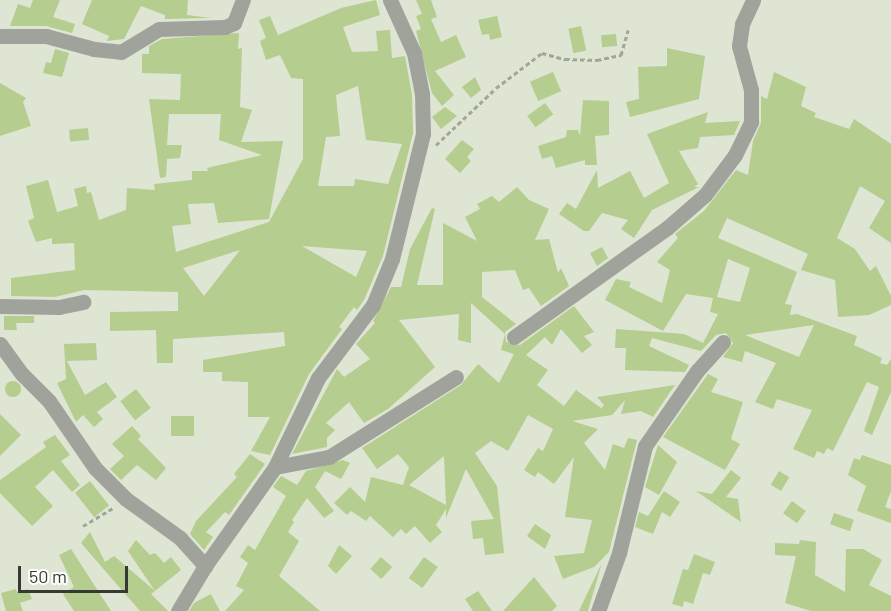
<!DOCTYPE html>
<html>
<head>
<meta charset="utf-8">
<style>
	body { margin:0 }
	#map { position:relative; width:891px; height:611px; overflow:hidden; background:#dee5d3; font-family:Barlow,sans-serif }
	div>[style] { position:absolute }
	.building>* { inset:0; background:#b5cd8f; transform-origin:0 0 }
	.round { border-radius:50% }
	.path>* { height:3px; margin-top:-1.5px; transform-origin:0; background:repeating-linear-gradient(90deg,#a0a698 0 4.5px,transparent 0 7.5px) }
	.minor>* { height:15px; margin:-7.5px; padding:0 7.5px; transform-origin:7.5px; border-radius:7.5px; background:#a0a39b }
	span { translate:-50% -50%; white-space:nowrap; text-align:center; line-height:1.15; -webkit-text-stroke:6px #fff; paint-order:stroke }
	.scale { position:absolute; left:18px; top:566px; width:110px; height:27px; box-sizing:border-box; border:3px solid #373a33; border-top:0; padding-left:8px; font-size:18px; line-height:21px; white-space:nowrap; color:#373a33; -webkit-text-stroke:4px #fff; paint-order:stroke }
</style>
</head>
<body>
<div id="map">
	<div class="building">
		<i style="clip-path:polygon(33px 0,60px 0,53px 17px,75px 24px,72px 33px,46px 26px,10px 26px,18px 4px,30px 8px)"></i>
		<i style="clip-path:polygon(92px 0,188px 0,187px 15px,211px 18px,165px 19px,165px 15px,141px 6px,124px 39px,107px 41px,109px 36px,82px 24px)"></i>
		<i style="clip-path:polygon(evenodd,376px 0,380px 15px,343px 27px,352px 52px,378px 51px,376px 31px,390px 30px,392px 58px,405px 56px,412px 95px,413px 133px,383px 256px,364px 300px,357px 310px,354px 307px,339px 327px,342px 329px,309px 374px,270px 455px,251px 451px,270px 417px,248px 417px,248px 382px,222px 381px,222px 372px,203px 372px,203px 360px,285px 346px,284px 332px,173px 339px,173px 363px,157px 363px,156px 330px,110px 331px,110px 312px,178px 311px,178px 292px,84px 290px,55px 297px,11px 296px,11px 278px,75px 270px,74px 243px,52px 244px,52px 238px,36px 242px,28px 221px,34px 218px,26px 186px,48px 180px,57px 212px,78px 206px,74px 189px,86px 186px,87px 193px,91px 192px,99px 220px,126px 210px,127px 188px,155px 190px,154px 184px,192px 180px,192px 171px,208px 171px,207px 168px,262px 155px,219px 140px,221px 114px,169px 114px,167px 145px,182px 145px,180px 158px,167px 159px,166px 177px,160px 178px,149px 99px,180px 100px,181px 74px,142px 73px,142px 54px,149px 54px,149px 46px,162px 39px,239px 33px,238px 49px,242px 48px,240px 107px,252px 110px,241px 142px,283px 141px,269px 219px,218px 223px,214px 203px,188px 204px,191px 224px,172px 226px,176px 252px,269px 222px,303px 159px,303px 79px,291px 78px,280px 55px,266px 60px,260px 41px,266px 38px,259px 20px,270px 16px,278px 35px,341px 8px,376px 0,358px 86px,366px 140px,402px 144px,388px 184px,355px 179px,354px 186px,318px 186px,326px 137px,340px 136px,336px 95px,358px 86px,376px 0,302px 246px,367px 251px,356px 277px,302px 246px,376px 0,240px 250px,204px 296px,183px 268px,240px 250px)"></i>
		<i style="clip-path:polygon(416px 0,431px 0,437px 17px,431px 19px,441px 42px,456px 35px,466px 57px,435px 71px,454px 95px,442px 106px,432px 93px,416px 31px,421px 29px,416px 16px,422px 14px)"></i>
		<i style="clip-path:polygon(497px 16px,502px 37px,490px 40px,489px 34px,482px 35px,478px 20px)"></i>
		<i style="left:581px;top:26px;width:25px;height:13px;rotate:78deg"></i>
		<i style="left:616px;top:34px;width:12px;height:15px;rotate:85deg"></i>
		<i style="clip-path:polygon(667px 48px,705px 56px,699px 99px,630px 117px,626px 102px,639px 99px,638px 67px,667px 66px)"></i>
		<i style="clip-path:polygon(55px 49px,69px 53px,62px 77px,43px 73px,46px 62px,51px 63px)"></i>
		<i style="left:553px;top:72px;width:21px;height:25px;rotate:67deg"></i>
		<i style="clip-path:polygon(evenodd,774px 72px,806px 87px,801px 106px,816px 113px,814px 117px,849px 129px,854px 119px,891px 144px,891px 243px,869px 228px,885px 201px,860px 186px,837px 238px,855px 249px,870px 271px,876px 266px,891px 296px,891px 305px,869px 315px,838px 317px,835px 280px,801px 270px,808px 254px,727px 218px,718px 238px,797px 272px,785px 304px,792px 305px,790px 315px,797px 314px,857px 336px,854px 345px,882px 358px,880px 363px,887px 365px,891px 359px,891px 392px,872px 435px,864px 431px,879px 387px,867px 382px,833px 451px,827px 448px,824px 454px,817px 451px,814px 458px,793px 449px,812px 410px,777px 399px,773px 409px,755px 402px,776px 363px,745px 351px,742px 362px,723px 357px,733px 343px,726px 333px,716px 335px,701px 351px,652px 338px,649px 346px,689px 365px,685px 372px,625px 370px,626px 348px,615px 348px,616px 329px,684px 334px,703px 343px,718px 314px,710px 312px,713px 298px,686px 294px,663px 331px,605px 300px,616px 279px,631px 282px,629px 287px,662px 303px,670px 270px,657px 262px,678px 238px,675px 234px,704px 211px,736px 170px,748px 175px,753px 141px,761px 123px,761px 96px,767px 99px,774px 72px,728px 259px,750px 268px,740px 302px,717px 297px,728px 259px,774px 72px,814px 325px,799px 357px,745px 335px,814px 325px)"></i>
		<i style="clip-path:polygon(475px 77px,481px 90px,471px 98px,462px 87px)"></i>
		<i style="clip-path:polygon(0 83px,26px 98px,23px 102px,31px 126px,0 136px)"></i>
		<i style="clip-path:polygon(583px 100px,609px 101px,609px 135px,595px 136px,597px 165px,585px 165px,585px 160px,556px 168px,552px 156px,542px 159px,538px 146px,566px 137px,567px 130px,578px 130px,580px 136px)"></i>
		<i style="left:545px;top:103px;width:14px;height:22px;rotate:54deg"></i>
		<i style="clip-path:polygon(445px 107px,457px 116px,441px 129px,432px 117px)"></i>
		<i style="clip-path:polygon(708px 112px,705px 123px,740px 121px,734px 135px,700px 137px,698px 148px,679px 151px,698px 184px,694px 187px,699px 187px,652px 210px,634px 238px,621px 229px,628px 220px,602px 213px,589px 231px,584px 231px,559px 214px,567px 203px,576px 209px,597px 170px,598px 188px,630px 171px,644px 198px,669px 183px,647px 134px)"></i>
		<i style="left:88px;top:128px;width:12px;height:19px;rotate:85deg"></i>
		<i style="clip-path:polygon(462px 140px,474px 149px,467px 157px,471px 161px,460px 173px,445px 159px)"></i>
		<i style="clip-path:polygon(evenodd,517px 187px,529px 200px,549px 209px,535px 240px,549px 239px,558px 273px,561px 268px,569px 286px,541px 306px,529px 288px,523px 290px,515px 270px,482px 272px,482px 297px,516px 324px,505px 332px,506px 342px,520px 345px,574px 306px,594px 332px,584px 336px,592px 345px,582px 353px,561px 329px,552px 345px,545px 337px,526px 355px,548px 370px,537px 385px,564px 406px,576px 390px,601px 408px,604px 405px,597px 397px,675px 385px,653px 417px,641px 411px,621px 414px,625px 400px,612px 415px,572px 421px,598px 429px,584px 443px,605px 470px,613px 444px,624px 448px,628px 438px,637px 440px,609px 552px,594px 567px,563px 579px,554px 556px,584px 553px,592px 520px,565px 517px,574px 457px,554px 484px,538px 472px,535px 477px,524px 470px,538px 448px,543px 451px,553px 429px,528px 415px,508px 451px,491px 441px,475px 453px,497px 486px,504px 553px,485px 555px,483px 538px,473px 539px,471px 521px,494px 519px,466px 469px,446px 518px,446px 509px,436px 525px,442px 532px,430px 543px,415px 526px,406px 534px,401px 529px,393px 537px,370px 516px,366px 521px,351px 511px,347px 515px,334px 503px,350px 487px,365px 502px,371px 477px,403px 485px,409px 467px,398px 454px,377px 469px,362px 448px,461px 385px,478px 364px,499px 383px,514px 354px,501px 350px,505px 334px,471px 303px,471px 343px,458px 340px,459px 314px,399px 320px,435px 367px,388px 409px,364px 423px,349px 402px,326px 423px,335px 430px,327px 438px,327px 447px,292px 454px,337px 369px,344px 377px,370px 359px,356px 344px,375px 323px,373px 321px,391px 287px,401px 287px,410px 249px,432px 208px,435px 209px,417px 285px,443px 285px,443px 223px,477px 241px,465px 217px,480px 209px,477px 204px,492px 196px,499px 202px,517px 187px,444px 456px,446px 505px,409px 485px,444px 456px)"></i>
		<i style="clip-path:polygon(602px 247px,608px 258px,597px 266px,590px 253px)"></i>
		<i style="clip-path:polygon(4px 316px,34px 316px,34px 323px,16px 323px,17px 330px,4px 330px)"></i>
		<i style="clip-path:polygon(96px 343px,97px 360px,67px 361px,85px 395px,106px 382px,117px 397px,97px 412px,103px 419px,94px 427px,83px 415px,76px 422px,57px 383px,66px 379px,64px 344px)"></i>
		<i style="clip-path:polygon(708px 374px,718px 379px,711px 392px,743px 402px,731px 439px,740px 444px,725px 470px,663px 437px)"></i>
		<i class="round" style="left:5px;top:381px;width:16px;height:16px"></i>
		<i style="left:136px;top:389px;width:24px;height:20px;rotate:52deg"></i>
		<i style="clip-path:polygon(0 414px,21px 435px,0 456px)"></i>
		<i style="left:171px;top:416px;width:23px;height:20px"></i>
		<i style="clip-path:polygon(132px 426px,141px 436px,138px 439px,166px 468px,156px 480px,137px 465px,121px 480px,110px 469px,124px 456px,112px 444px)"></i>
		<i style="clip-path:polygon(55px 435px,70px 455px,61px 461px,80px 485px,72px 492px,53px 470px,35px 487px,53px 506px,32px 526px,0 493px,0 480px,46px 447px,43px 442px)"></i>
		<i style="clip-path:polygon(658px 445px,677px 462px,659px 495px,645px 487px)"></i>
		<i style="clip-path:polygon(250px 454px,265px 464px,229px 515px,225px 512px,206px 532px,213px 537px,204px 550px,190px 534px,196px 521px,237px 477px,234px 474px)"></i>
		<i style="clip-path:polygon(862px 455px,891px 465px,891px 491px,885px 507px,891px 509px,891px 523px,857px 511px,866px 486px,848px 475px,854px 458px,860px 460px)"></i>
		<i style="clip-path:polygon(343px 460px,350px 463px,341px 479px,325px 471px,315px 487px,334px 511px,324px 518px,307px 498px,292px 520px,294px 522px,288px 532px,299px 541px,279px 576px,320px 611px,225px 611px,244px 590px,236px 586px,248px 563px,240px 557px,248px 545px,255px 550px,286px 496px,273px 487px,281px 476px,297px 485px,306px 471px)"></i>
		<i style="clip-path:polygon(731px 470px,741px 478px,726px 497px,738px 499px,741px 522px,696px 491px,712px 494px)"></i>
		<i style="left:779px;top:471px;width:12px;height:16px;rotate:31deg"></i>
		<i style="left:90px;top:481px;width:31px;height:19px;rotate:52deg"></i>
		<i style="clip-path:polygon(664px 491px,680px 502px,670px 517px,662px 512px,653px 534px,635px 527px,639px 512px,648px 516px)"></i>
		<i style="left:792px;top:501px;width:17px;height:15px;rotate:36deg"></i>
		<i style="left:834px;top:513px;width:21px;height:12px;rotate:19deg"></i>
		<i style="clip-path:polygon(535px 524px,551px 535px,545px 549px,527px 536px)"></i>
		<i style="clip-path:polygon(90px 532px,105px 562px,114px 556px,155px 591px,151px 594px,168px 611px,140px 611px,81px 543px)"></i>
		<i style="clip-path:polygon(136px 540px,150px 555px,155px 553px,164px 563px,171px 557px,181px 570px,155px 591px,128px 551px)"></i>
		<i style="clip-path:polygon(800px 540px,816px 542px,815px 575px,845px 592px,846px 549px,863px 549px,882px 560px,869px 585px,891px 596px,891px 611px,811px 611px,785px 603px,796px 556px,775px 555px,775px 543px,799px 544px)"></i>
		<i style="clip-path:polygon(339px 545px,352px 556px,336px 574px,328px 566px)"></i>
		<i style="clip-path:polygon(71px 549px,111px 611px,74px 611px,63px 594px,74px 587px,59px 555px)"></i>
		<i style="clip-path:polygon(694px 554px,715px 562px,710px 575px,703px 573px,693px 604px,684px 601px,683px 607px,672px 604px,683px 569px,688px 570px)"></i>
		<i style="left:381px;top:557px;width:15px;height:16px;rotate:42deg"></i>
		<i style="left:424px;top:557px;width:17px;height:26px;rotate:36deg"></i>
		<i style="clip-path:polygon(602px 563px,588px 611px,579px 611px,586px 596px)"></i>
		<i style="clip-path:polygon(534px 577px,557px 606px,552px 611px,503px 611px)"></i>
		<i style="clip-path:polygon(16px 589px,17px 592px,28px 589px,32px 599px,20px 603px,23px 611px,6px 611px,1px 593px)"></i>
		<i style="clip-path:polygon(478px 591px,492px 611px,473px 611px,465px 599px)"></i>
		<i style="clip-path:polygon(211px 594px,220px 611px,189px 611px,194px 603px)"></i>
	</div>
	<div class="path">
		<i style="left:436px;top:145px;width:83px;rotate:-43.5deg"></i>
		<i style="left:496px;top:88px;width:58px;rotate:-37.3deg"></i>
		<i style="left:542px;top:53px;width:24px;rotate:15deg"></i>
		<i style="left:565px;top:59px;width:32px;rotate:2deg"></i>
		<i style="left:597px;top:60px;width:25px;rotate:-12deg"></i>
		<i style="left:621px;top:55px;width:26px;rotate:-74deg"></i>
		<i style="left:83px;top:526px;width:37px;rotate:-31deg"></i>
	</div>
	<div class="minor">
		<i style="left:0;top:36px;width:46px"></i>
		<i style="left:46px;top:36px;width:50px;rotate:15.2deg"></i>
		<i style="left:94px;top:49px;width:27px;rotate:6deg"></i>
		<i style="left:121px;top:52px;width:44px;rotate:-31.2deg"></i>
		<i style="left:159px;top:29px;width:66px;rotate:-1.7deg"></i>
		<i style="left:225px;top:27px;width:10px;rotate:-24deg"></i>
		<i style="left:234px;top:23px;width:25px;rotate:-69deg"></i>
		<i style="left:0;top:306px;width:59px;rotate:1deg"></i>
		<i style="left:59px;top:307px;width:25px;rotate:-12deg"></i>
		<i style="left:514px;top:337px;width:188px;rotate:-35.5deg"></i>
		<i style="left:667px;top:228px;width:50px;rotate:-41deg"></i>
		<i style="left:705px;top:195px;width:50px;rotate:-53.1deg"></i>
		<i style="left:735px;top:155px;width:37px;rotate:-64deg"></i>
		<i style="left:751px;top:122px;width:32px;rotate:-90deg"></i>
		<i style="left:751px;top:90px;width:46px;rotate:-105.3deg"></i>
		<i style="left:739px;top:46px;width:22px;rotate:-82deg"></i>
		<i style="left:742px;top:24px;width:26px;rotate:-65deg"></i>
		<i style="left:0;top:344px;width:37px;rotate:54deg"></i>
		<i style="left:22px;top:374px;width:38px;rotate:45deg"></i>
		<i style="left:49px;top:401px;width:81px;rotate:55.5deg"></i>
		<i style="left:95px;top:468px;width:44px;rotate:45deg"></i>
		<i style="left:126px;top:499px;width:67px;rotate:35.8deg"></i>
		<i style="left:180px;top:538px;width:38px;rotate:48deg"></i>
		<i style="left:275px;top:467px;width:55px;rotate:-10.5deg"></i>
		<i style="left:329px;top:457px;width:150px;rotate:-32.2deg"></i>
		<i style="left:178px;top:611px;width:52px;rotate:-59deg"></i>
		<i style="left:205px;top:566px;width:121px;rotate:-54.7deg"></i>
		<i style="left:275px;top:467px;width:99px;rotate:-64.2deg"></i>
		<i style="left:318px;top:378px;width:91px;rotate:-53deg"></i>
		<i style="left:373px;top:305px;width:50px;rotate:-67.6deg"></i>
		<i style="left:392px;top:259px;width:129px;rotate:-76.1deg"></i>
		<i style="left:423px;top:134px;width:40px;rotate:-91.4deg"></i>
		<i style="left:422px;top:94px;width:42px;rotate:-101deg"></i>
		<i style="left:414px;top:53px;width:58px;rotate:-114.4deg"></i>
		<i style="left:598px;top:611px;width:62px;rotate:-70.1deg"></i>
		<i style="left:619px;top:553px;width:110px;rotate:-76.3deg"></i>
		<i style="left:645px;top:446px;width:91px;rotate:-55.3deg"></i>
		<i style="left:697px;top:371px;width:39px;rotate:-48deg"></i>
	</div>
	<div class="scale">50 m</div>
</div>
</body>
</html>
